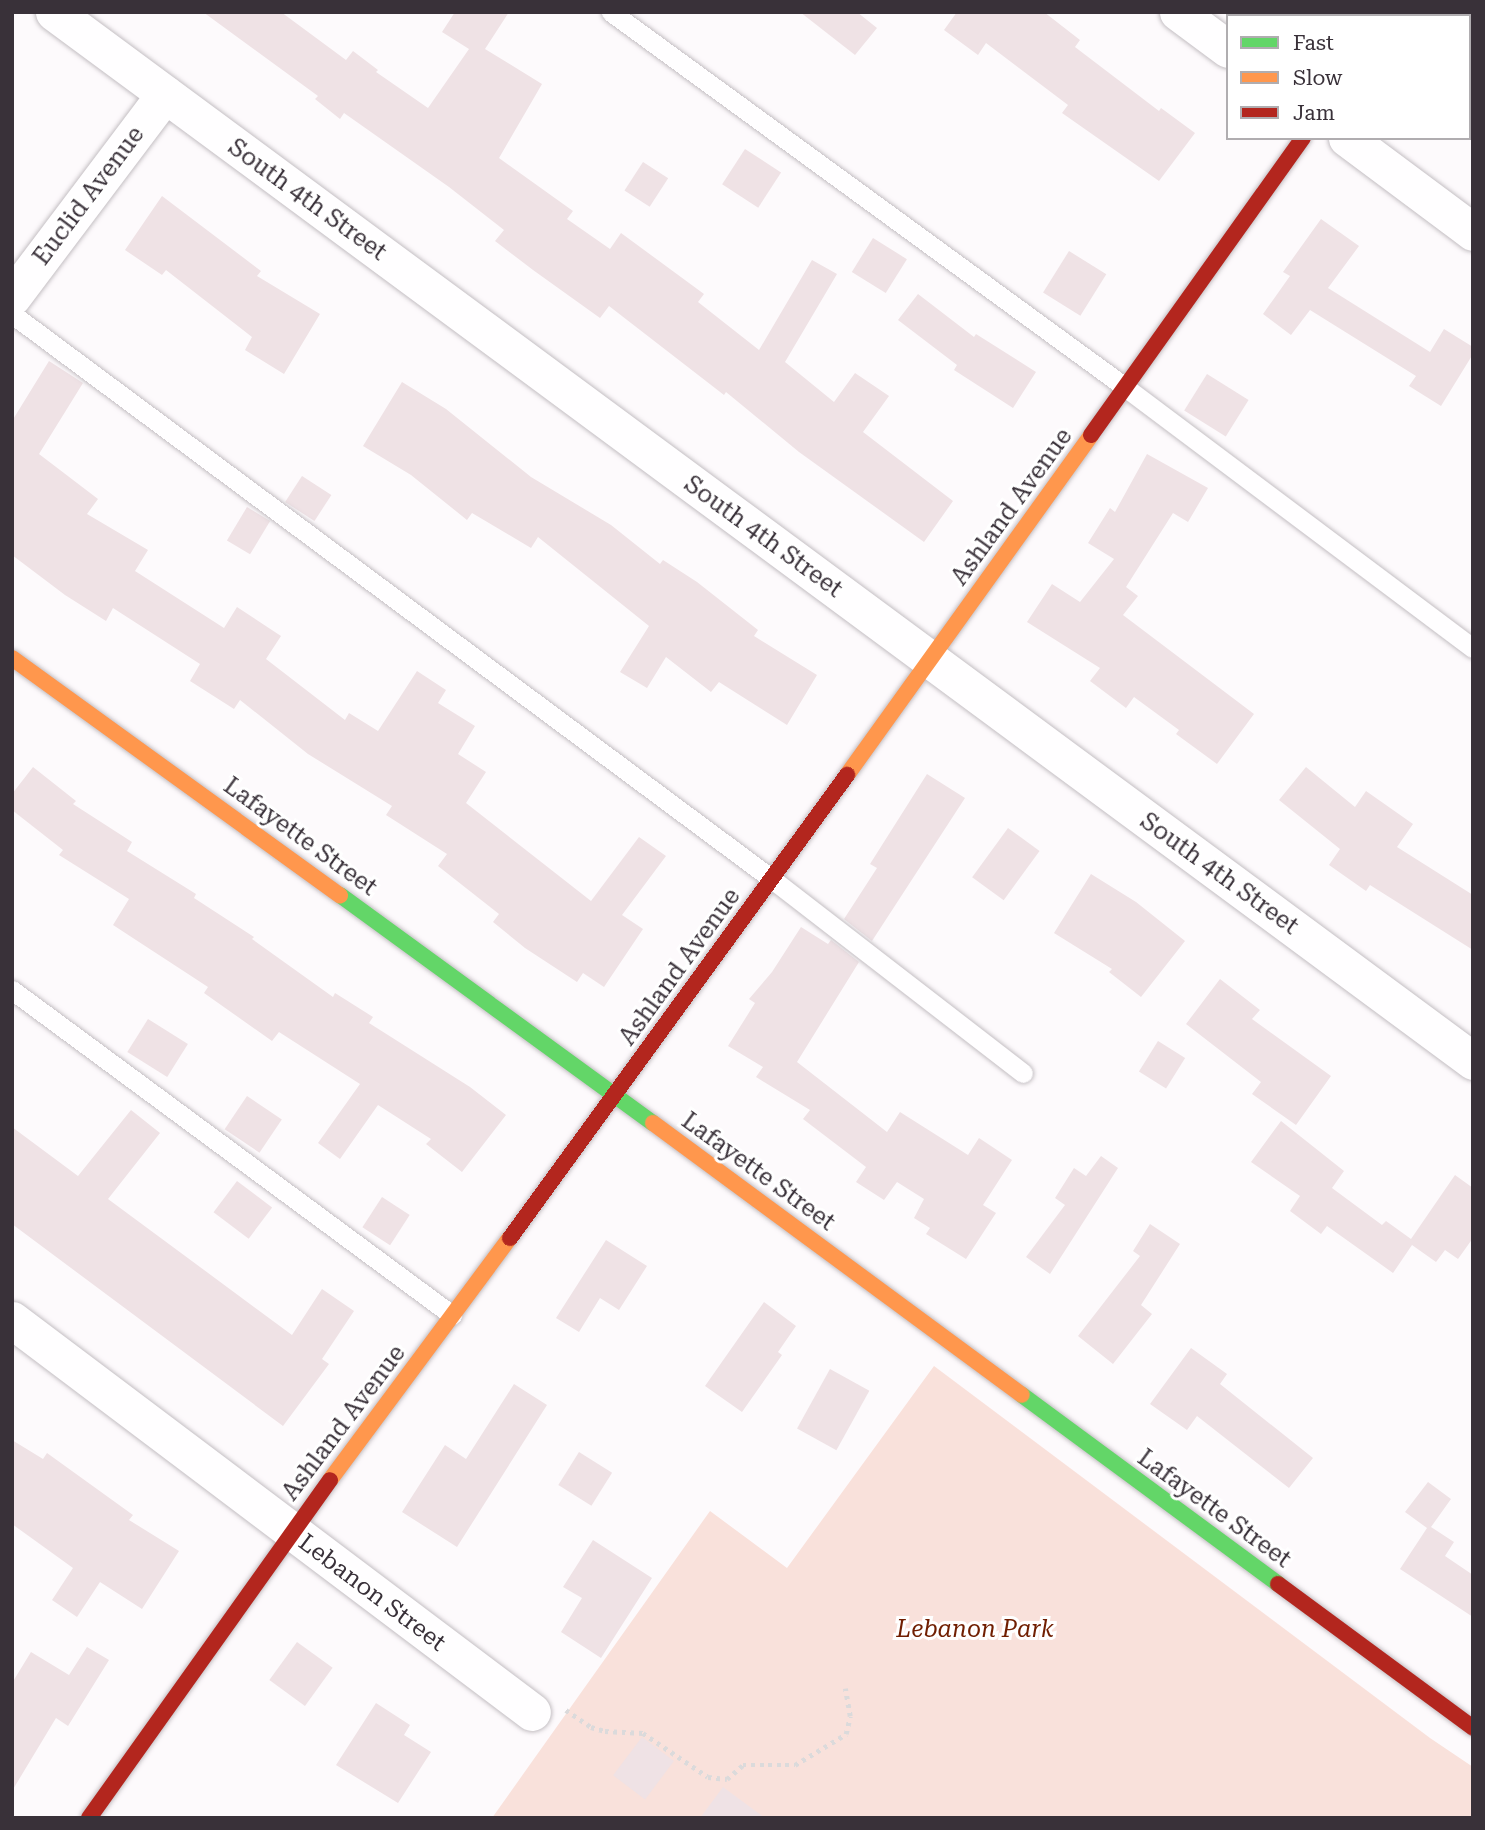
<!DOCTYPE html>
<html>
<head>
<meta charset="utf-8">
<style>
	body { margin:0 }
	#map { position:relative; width:1485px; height:1830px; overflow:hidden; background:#fdfafc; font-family:"Roboto Serif",serif }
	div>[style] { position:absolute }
	.green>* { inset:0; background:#f9e1db }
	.building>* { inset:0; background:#efe2e5; transform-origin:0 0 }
	.path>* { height:4.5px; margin-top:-2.25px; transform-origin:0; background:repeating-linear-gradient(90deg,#dbdadb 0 3.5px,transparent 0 8.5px) }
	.roads { filter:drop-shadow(0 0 2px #c4bfc3) drop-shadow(0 0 2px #c4bfc3) }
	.lane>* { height:19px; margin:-9.5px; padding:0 9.5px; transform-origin:9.5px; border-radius:9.5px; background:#fffeff }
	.street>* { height:37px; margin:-18.5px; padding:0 18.5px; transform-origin:18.5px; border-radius:18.5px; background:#fffeff }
	.fast>* { height:16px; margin:-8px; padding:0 8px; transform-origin:8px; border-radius:8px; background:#63d668 }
	.slow>* { height:16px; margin:-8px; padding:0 8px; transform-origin:8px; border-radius:8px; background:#ff974d }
	.jam>* { height:16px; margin:-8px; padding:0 8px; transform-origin:8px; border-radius:8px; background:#b3261e }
	span { translate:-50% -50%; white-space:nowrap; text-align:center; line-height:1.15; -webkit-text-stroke:6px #fff; paint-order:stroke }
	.street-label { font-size:24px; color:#393139 }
	.park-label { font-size:24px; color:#701e01; font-style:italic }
	.frame { position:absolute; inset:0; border:14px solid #393139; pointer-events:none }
	.legend { position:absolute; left:1226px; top:14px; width:245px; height:126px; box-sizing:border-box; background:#fff; border:2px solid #b0adb0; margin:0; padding:9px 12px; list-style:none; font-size:21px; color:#393139 }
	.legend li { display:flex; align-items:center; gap:14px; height:35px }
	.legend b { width:35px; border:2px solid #b0adb0 }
</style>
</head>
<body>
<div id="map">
	<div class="green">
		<i style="clip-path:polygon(934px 1366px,1430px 1738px,1473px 1767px,1473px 1818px,492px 1818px,710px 1511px,787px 1568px)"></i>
	</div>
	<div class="building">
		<i style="clip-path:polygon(203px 12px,281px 12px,346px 60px,353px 51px,378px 70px,376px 72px,428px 108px,469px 49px,442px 32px,455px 12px,509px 12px,485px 49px,542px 84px,499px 158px,573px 211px,567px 219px,610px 249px,621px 233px,704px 294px,698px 302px,759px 350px,812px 260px,837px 274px,785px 362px,834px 402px,855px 373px,889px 396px,863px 432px,953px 501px,924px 542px,799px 452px,726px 392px,724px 395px,609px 306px,600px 318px,533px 270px,495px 241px,504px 230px,449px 187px,344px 113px,340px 119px,315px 99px,318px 96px)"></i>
		<i style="clip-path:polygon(800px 12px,857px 12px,877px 28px,855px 55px)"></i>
		<i style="clip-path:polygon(957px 12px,1044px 12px,1080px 40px,1075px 47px,1159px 111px,1161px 108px,1195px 133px,1159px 181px,1062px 113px,1068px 105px,986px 43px,978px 55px,944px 30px)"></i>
		<i style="left:745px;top:149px;width:43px;height:42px;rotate:33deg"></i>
		<i style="left:643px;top:162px;width:30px;height:34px;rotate:33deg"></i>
		<i style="clip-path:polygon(162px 196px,261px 271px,257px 276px,320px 314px,284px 374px,245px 350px,252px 337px,166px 270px,162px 275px,125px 250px)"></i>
		<i style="clip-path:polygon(1321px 219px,1359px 246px,1328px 288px,1430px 352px,1444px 329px,1473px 347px,1473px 354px,1441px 406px,1409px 386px,1416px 376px,1310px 310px,1291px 335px,1263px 314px,1290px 276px,1283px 272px)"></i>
		<i style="left:873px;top:238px;width:40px;height:40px;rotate:32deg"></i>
		<i style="left:1069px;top:251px;width:44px;height:49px;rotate:32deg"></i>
		<i style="clip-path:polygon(918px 294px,974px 337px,976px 334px,1036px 372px,1013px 408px,954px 370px,957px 365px,898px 320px)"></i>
		<i style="clip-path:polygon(49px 361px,83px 383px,39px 454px,98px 499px,87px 514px,148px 550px,135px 571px,224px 628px,237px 607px,281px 636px,266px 659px,345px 720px,349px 713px,378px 731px,417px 671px,446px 690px,438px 703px,475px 726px,458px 754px,486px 772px,466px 803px,591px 901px,639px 837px,666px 856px,622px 915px,643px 929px,604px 987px,583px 973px,577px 982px,525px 948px,493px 922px,499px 914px,438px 866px,447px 854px,386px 815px,392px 806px,308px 754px,240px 700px,234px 709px,190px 681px,200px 664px,113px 608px,106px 621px,65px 595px,12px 555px,12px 421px)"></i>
		<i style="left:1207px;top:374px;width:49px;height:43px;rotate:32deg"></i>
		<i style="clip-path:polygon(402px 382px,446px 409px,531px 477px,611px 525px,660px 564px,663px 560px,697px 582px,758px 630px,754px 636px,817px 675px,787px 725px,719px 682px,711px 692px,666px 657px,647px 688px,620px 672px,649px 626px,538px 537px,531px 548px,472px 513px,467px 520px,411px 475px,363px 446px)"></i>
		<i style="clip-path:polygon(1147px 454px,1208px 488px,1188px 522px,1173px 513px,1126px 587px,1138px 596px,1123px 615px,1254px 714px,1217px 764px,1176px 734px,1179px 730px,1134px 697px,1126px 708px,1090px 681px,1100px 668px,1027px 622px,1052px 584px,1080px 602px,1114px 559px,1088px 543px,1110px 508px,1115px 512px)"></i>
		<i style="left:302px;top:476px;width:35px;height:31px;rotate:33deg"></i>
		<i style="left:247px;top:507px;width:27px;height:39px;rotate:31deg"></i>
		<i style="clip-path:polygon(33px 767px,76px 801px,73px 804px,132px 842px,127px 851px,196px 894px,194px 898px,254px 937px,252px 939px,333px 997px,335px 993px,373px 1017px,369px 1023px,470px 1087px,506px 1115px,462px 1172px,426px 1144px,431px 1139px,378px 1105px,340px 1159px,318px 1143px,360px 1084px,279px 1032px,272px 1041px,204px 993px,208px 987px,113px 925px,129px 899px,59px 855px,63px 850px,12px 810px,12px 794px)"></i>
		<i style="clip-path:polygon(1306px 767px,1355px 807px,1366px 791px,1413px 824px,1397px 847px,1473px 895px,1473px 950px,1370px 885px,1366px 891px,1329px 865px,1340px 849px,1279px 800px)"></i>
		<i style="clip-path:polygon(927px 774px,965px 798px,872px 941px,844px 919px,877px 868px,870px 864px)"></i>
		<i style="left:1008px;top:828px;width:39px;height:61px;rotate:36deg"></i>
		<i style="clip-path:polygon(1091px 874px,1136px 902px,1185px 941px,1141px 997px,1109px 972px,1112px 969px,1054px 933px)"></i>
		<i style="clip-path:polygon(801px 927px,828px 944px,831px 940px,859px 962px,797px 1062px,887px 1132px,900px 1112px,968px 1155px,979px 1138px,1012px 1160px,983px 1205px,996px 1213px,966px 1259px,926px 1234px,930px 1228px,914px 1218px,924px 1199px,897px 1182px,884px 1200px,856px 1182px,866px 1167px,803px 1119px,810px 1110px,756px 1077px,763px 1067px,728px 1046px,755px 1003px,749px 999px,772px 972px)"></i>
		<i style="clip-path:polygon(1220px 979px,1260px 1010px,1252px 1019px,1331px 1076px,1296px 1125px,1252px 1094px,1261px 1082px,1186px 1024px)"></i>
		<i style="left:148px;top:1019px;width:47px;height:39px;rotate:32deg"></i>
		<i style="left:1158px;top:1041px;width:32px;height:36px;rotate:32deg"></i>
		<i style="left:247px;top:1096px;width:42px;height:40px;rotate:34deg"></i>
		<i style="clip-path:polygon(131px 1110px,160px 1133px,108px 1199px,292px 1335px,322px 1289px,354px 1311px,322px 1359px,329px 1364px,283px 1426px,12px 1224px,12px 1127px,78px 1176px)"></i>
		<i style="clip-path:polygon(1281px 1121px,1344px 1171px,1332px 1188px,1382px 1225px,1386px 1221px,1411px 1239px,1455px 1175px,1473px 1188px,1473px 1238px,1458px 1259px,1445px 1250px,1436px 1262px,1412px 1245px,1393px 1273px,1327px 1226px,1321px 1234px,1290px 1211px,1300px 1196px,1251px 1162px)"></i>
		<i style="clip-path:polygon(1101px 1156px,1118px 1168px,1050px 1274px,1026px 1257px,1065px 1205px,1055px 1198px,1074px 1168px,1086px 1176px)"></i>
		<i style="left:237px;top:1181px;width:44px;height:39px;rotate:37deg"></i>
		<i style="left:382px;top:1197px;width:33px;height:36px;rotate:33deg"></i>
		<i style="clip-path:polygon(1150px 1224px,1180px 1244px,1141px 1305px,1152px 1314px,1113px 1364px,1078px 1336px,1140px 1256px,1133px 1251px)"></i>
		<i style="clip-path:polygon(606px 1240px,647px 1266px,619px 1310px,600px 1298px,579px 1332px,556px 1318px)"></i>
		<i style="clip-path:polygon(764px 1302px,796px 1326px,778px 1352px,782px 1355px,742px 1412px,705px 1386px)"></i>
		<i style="clip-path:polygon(1191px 1348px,1227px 1374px,1220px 1384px,1313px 1458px,1289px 1488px,1197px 1416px,1187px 1430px,1150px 1404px)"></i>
		<i style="left:830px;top:1369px;width:45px;height:68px;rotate:29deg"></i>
		<i style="clip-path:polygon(514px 1384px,547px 1405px,457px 1547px,402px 1512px,445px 1445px,466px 1459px)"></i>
		<i style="clip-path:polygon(12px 1440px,43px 1459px,47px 1453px,133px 1515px,129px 1520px,179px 1551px,142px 1609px,100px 1582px,77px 1617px,52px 1600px,73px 1568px,12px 1524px)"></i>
		<i style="left:579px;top:1452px;width:39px;height:39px;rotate:32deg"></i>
		<i style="clip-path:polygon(1428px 1482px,1451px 1499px,1431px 1527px,1454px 1542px,1445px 1556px,1473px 1575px,1473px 1617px,1400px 1569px,1427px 1528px,1405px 1512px)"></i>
		<i style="clip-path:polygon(593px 1540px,652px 1578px,601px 1658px,561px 1632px,582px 1598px,563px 1587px)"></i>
		<i style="left:297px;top:1642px;width:44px;height:47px;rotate:36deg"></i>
		<i style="clip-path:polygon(87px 1647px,109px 1660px,68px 1726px,56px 1718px,12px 1791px,12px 1683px,31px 1652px,69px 1675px)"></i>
		<i style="clip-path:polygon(376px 1703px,410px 1725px,404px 1735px,431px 1752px,398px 1803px,336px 1765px)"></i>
		<i style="left:642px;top:1737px;width:40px;height:48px;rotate:37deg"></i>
		<i style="clip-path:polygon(723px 1787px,765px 1818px,700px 1818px)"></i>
	</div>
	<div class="path">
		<i style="left:566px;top:1710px;width:30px;rotate:34deg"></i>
		<i style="left:591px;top:1727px;width:15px;rotate:16deg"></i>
		<i style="left:605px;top:1731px;width:38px;rotate:3deg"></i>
		<i style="left:643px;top:1733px;width:78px;rotate:34.1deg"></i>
		<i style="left:708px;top:1777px;width:19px;rotate:6deg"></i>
		<i style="left:727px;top:1779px;width:21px;rotate:-41deg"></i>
		<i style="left:743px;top:1765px;width:52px"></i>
		<i style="left:795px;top:1765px;width:60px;rotate:-31.3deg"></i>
		<i style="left:846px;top:1734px;width:18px;rotate:-77deg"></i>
		<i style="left:850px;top:1716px;width:28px;rotate:-100deg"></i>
	</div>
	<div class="roads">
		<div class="lane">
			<i style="left:611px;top:12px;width:636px;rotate:36.11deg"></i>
			<i style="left:1125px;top:387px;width:435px;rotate:36.9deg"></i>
			<i style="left:12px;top:314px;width:947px;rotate:36.63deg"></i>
			<i style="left:772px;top:879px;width:317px;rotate:37.7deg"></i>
			<i style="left:12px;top:990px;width:547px;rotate:36.45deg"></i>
		</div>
		<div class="street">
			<i style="left:54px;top:12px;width:1765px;rotate:36.47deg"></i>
			<i style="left:1178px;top:12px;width:62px;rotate:36.5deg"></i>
			<i style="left:1347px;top:138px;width:157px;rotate:36.7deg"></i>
			<i style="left:12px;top:297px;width:254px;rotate:-53deg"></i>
			<i style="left:12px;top:1320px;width:651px;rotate:37.01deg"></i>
		</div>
		<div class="fast">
			<i style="left:340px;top:895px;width:387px;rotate:36.1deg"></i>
			<i style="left:1022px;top:1395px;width:318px;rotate:36.4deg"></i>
		</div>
		<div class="slow">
			<i style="left:12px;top:658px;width:405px;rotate:35.9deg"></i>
			<i style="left:847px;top:775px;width:418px;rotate:-54.3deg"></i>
			<i style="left:653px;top:1123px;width:458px;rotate:36.4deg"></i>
			<i style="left:330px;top:1480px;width:302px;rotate:-53.4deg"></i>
		</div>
		<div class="jam">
			<i style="left:1390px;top:16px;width:5px;rotate:-53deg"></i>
			<i style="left:1091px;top:435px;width:365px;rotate:-54.5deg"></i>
			<i style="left:510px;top:1238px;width:573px;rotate:-53.95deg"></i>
			<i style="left:1278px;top:1584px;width:242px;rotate:36.4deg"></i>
			<i style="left:89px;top:1818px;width:415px;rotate:-54.5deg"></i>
		</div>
	</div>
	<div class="street-label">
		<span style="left:89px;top:196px;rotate:-53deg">Euclid Avenue</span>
		<span style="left:307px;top:200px;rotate:36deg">South 4th Street</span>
		<span style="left:1012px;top:507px;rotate:-54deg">Ashland Avenue</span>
		<span style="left:763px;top:537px;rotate:36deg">South 4th Street</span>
		<span style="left:300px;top:837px;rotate:36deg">Lafayette Street</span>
		<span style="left:1219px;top:874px;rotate:36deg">South 4th Street</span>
		<span style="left:680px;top:967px;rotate:-54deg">Ashland Avenue</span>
		<span style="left:758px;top:1172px;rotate:36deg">Lafayette Street</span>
		<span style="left:344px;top:1423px;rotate:-53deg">Ashland Avenue</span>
		<span style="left:1214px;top:1509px;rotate:36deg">Lafayette Street</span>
		<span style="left:372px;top:1593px;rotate:37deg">Lebanon Street</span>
	</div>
	<div class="park-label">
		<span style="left:975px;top:1630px">Lebanon Park</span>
	</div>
	<div class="frame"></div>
	<ul class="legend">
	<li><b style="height:9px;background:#63d668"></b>Fast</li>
	<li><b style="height:9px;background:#ff974d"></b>Slow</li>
	<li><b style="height:9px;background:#b3261e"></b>Jam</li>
	</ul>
</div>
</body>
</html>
